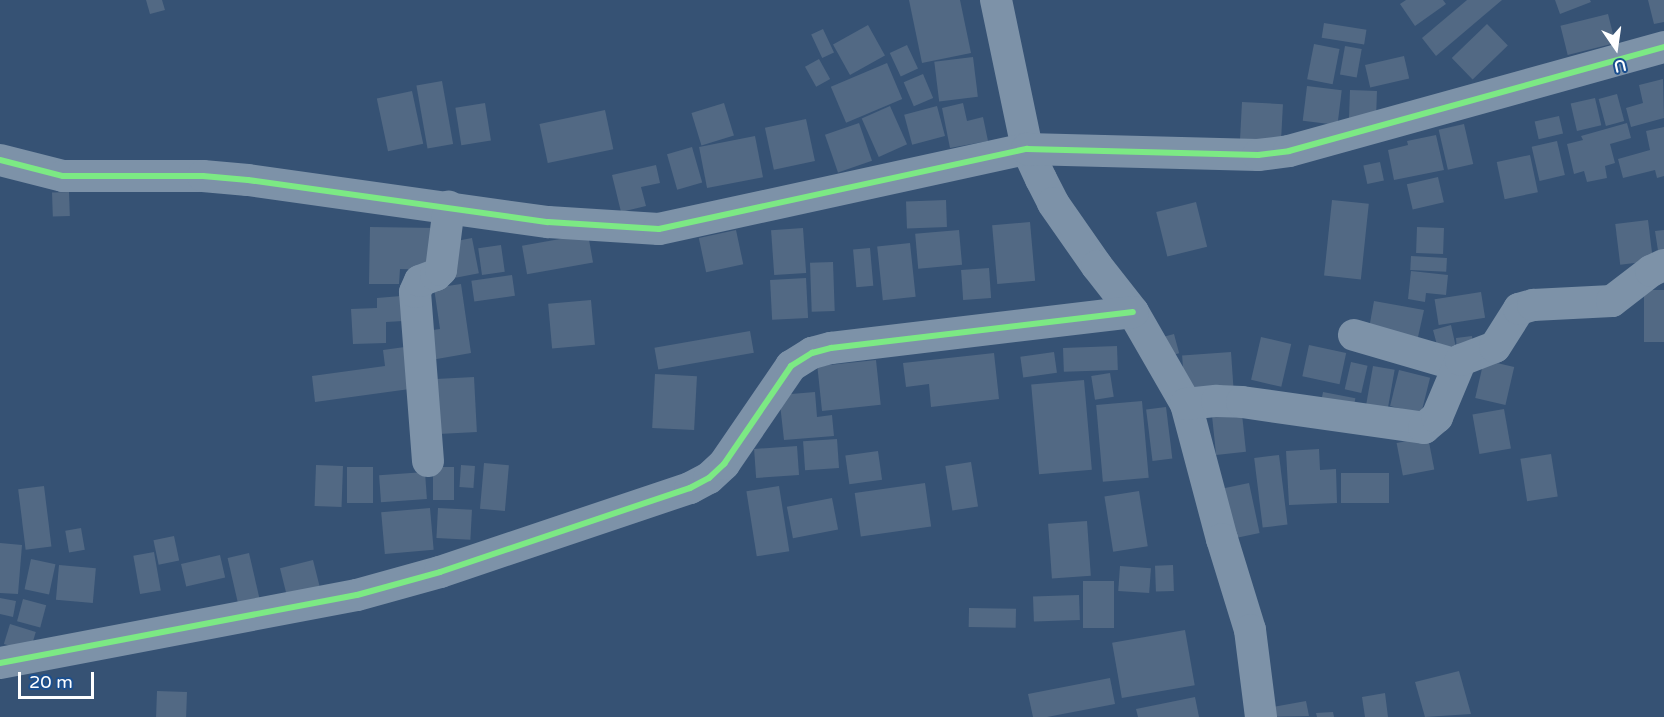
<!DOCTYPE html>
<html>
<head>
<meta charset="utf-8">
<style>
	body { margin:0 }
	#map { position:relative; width:1664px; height:717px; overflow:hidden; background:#365274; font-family:"Varela Round",sans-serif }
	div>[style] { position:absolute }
	.building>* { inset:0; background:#526984; transform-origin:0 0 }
	.minor>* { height:32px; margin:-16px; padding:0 16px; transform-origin:16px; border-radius:16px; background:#7d92a8 }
	.cycleway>* { height:6px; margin:-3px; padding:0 3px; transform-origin:3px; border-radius:3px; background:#7ce984 }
	span { translate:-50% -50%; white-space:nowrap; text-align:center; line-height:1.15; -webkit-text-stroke:4.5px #1b4f8f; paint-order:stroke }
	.north { position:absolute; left:1586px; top:18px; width:60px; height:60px; -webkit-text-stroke:4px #1b4f8f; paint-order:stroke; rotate:167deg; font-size:16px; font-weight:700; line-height:24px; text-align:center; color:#fff }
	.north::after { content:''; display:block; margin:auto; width:21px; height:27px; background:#fff; clip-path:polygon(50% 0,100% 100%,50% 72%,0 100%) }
	.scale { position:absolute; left:18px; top:672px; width:76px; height:27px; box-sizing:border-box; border:3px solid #fff; border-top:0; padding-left:8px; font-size:18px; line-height:21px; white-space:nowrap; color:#fff; -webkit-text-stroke:4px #1b4f8f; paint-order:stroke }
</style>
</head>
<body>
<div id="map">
	<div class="building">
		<i style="clip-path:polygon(146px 0,162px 0,165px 10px,150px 14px)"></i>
		<i style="clip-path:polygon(909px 0,960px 0,971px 53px,922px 63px)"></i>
		<i style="clip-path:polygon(1406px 0,1443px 0,1446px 4px,1415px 26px,1400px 4px)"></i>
		<i style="clip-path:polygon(1467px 0,1502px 0,1436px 56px,1422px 38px)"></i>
		<i style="clip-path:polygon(1555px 0,1590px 0,1591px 2px,1560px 14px)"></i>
		<i style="clip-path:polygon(1648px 0,1664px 0,1664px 22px,1654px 24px)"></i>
		<i style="left:1608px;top:14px;width:30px;height:49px;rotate:76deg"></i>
		<i style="left:1324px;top:23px;width:43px;height:15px;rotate:9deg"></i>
		<i style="left:1487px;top:24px;width:30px;height:49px;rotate:46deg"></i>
		<i style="left:868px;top:25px;width:35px;height:40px;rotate:61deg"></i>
		<i style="left:823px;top:29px;width:26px;height:13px;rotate:65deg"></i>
		<i style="left:1314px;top:44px;width:26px;height:36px;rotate:11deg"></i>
		<i style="left:907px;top:45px;width:26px;height:19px;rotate:65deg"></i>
		<i style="left:1345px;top:46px;width:17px;height:29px;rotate:10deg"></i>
		<i style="left:1404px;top:56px;width:23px;height:40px;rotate:77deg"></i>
		<i style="left:973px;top:57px;width:40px;height:39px;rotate:83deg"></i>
		<i style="left:819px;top:59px;width:23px;height:16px;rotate:61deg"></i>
		<i style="left:887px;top:63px;width:39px;height:61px;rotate:67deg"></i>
		<i style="left:923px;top:74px;width:26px;height:21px;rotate:67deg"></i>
		<i style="clip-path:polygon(1663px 79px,1664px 118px,1631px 127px,1626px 108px,1643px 103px,1639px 85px)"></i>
		<i style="left:442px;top:81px;width:64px;height:26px;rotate:80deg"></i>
		<i style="left:1307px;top:86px;width:35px;height:35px;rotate:7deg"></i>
		<i style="left:1350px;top:90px;width:27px;height:32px;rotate:2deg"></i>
		<i style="left:412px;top:91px;width:54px;height:36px;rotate:78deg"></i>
		<i style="left:1617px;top:94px;width:28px;height:19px;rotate:75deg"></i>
		<i style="left:1595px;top:98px;width:28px;height:25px;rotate:77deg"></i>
		<i style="left:1242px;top:102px;width:41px;height:43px;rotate:3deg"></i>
		<i style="left:485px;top:103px;width:38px;height:30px;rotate:81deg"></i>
		<i style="left:724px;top:103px;width:34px;height:34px;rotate:73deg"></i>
		<i style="clip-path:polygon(963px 103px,967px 121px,983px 117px,988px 141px,950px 148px,942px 108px)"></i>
		<i style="left:890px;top:106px;width:42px;height:31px;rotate:66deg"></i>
		<i style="left:937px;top:106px;width:31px;height:34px;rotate:75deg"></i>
		<i style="left:605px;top:110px;width:40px;height:67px;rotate:78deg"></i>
		<i style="left:1559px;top:116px;width:18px;height:25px;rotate:77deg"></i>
		<i style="left:806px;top:119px;width:43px;height:42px;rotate:78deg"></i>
		<i style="left:859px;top:123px;width:40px;height:36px;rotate:71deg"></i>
		<i style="clip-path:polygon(1627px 123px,1631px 138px,1610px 144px,1615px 163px,1605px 166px,1607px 178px,1587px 182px,1584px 171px,1574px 174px,1567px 144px,1583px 140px,1581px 136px)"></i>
		<i style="left:1464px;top:124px;width:41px;height:26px;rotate:77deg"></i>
		<i style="clip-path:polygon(1664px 127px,1664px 176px,1657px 178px,1655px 170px,1623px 178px,1618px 159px,1650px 150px,1646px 131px)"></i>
		<i style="clip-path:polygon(1436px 135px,1444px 170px,1394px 180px,1388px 150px,1408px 145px,1407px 141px)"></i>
		<i style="left:755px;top:136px;width:42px;height:57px;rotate:79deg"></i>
		<i style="left:1557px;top:141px;width:35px;height:26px;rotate:77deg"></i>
		<i style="left:692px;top:147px;width:37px;height:26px;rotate:74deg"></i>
		<i style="left:1530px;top:155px;width:38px;height:34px;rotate:78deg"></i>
		<i style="left:1380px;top:162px;width:19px;height:17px;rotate:78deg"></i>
		<i style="clip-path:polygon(656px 165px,660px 183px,641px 187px,646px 206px,621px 212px,612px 175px)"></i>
		<i style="left:1438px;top:177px;width:26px;height:32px;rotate:77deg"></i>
		<i style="left:69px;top:192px;width:24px;height:17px;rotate:88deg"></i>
		<i style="left:946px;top:200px;width:27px;height:40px;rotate:88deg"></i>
		<i style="left:1332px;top:200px;width:37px;height:76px;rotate:6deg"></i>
		<i style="left:1196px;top:202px;width:46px;height:41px;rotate:76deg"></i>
		<i style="left:1648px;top:220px;width:41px;height:33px;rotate:83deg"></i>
		<i style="left:1030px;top:222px;width:59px;height:38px;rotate:85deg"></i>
		<i style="clip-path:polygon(370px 227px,438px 228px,437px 270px,400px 269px,399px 284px,369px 284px)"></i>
		<i style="left:1417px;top:227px;width:27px;height:26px;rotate:2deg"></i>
		<i style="left:803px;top:228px;width:45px;height:32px;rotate:86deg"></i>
		<i style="left:736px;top:230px;width:35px;height:38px;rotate:78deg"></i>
		<i style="left:959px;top:230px;width:35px;height:44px;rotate:85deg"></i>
		<i style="clip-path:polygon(1664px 230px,1664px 256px,1659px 257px,1655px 231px)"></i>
		<i style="left:588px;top:234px;width:29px;height:67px;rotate:80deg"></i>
		<i style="left:472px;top:238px;width:36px;height:25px;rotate:79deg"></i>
		<i style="left:910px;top:243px;width:54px;height:33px;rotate:84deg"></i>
		<i style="left:501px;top:245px;width:27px;height:23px;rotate:82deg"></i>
		<i style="left:870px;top:248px;width:38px;height:17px;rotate:85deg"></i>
		<i style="left:1411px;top:256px;width:36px;height:14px;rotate:3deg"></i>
		<i style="left:833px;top:262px;width:49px;height:23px;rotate:88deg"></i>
		<i style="left:989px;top:268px;width:30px;height:28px;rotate:86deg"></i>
		<i style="clip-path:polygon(1411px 271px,1448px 275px,1446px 295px,1426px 293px,1425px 302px,1408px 299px)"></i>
		<i style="left:512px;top:275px;width:21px;height:41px;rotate:82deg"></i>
		<i style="left:806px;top:278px;width:40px;height:36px;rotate:87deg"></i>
		<i style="clip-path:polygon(461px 284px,471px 353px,431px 360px,426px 331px,440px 329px,434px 288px)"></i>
		<i style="left:1644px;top:290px;width:20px;height:52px"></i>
		<i style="left:1481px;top:292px;width:26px;height:47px;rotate:81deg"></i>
		<i style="clip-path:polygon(401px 296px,403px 321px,386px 322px,386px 343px,353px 344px,351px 309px,377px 308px,377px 298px)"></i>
		<i style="left:591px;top:300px;width:45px;height:43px;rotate:85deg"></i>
		<i style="clip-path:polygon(1374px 301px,1424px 310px,1418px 337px,1368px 334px)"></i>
		<i style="clip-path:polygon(1451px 325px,1457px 352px,1456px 338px,1472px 336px,1474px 353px,1441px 360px,1433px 330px)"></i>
		<i style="left:750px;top:331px;width:22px;height:97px;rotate:80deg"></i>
		<i style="left:1174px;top:334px;width:20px;height:18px;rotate:75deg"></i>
		<i style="left:1261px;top:337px;width:31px;height:44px;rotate:13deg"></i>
		<i style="left:1309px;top:345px;width:38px;height:32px;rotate:12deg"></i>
		<i style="clip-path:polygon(412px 346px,417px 388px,315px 402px,312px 376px,385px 366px,383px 350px)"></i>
		<i style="left:1117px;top:346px;width:24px;height:54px;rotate:88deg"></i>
		<i style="left:1054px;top:352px;width:21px;height:34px;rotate:82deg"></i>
		<i style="left:1231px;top:352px;width:40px;height:49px;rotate:86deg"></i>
		<i style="clip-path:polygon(994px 353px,999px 399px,931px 407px,929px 384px,906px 387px,903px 363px)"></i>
		<i style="left:876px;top:360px;width:45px;height:59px;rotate:84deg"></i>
		<i style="left:1484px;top:360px;width:31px;height:39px;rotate:13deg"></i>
		<i style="left:1351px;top:362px;width:17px;height:28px;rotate:13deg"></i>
		<i style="left:1373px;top:366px;width:22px;height:46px;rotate:10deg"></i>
		<i style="left:1399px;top:370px;width:32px;height:37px;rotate:14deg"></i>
		<i style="left:1110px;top:373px;width:24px;height:19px;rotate:81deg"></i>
		<i style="left:655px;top:374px;width:42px;height:54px;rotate:3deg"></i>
		<i style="left:474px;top:377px;width:55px;height:43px;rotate:87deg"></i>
		<i style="left:1084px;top:380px;width:90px;height:53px;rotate:85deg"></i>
		<i style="clip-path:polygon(815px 392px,817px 417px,832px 415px,834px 436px,784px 440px,779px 395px)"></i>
		<i style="left:1323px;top:392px;width:33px;height:19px;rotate:11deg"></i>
		<i style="left:1142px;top:401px;width:77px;height:46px;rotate:85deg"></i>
		<i style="left:1166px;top:407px;width:52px;height:20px;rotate:83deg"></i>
		<i style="left:1504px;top:409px;width:40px;height:32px;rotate:80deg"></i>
		<i style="left:1242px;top:414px;width:38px;height:30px;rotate:84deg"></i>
		<i style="left:1428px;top:437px;width:33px;height:32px;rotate:79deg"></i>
		<i style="left:837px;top:439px;width:29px;height:34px;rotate:86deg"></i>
		<i style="left:797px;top:446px;width:29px;height:43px;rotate:86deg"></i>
		<i style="clip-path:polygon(1319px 449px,1320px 470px,1336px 469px,1337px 503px,1289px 505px,1286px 451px)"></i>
		<i style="left:878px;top:451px;width:29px;height:33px;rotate:82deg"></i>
		<i style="left:1551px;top:454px;width:43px;height:31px;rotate:81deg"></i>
		<i style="left:1279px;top:455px;width:70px;height:25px;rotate:83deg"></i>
		<i style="left:971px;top:462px;width:45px;height:26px;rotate:81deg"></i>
		<i style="left:484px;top:463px;width:25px;height:46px;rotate:5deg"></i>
		<i style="left:316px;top:465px;width:27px;height:41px;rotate:2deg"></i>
		<i style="left:461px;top:465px;width:14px;height:22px;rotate:4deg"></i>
		<i style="left:347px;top:467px;width:26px;height:36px"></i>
		<i style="left:433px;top:467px;width:21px;height:33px"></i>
		<i style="left:425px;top:472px;width:27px;height:46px;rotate:86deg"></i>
		<i style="left:1341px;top:473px;width:48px;height:30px"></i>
		<i style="left:925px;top:483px;width:44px;height:71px;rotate:82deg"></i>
		<i style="left:1249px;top:483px;width:51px;height:33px;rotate:78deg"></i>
		<i style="left:44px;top:486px;width:61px;height:26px;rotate:83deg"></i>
		<i style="left:779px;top:486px;width:66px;height:33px;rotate:81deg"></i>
		<i style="left:1139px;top:491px;width:56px;height:35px;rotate:81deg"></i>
		<i style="left:832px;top:498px;width:32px;height:46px;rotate:79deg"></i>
		<i style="left:430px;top:508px;width:42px;height:49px;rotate:85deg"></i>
		<i style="left:438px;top:508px;width:34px;height:30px;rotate:3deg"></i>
		<i style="left:1087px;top:521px;width:55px;height:39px;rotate:86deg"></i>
		<i style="left:81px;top:528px;width:22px;height:16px;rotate:80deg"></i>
		<i style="left:174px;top:536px;width:25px;height:21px;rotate:78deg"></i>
		<i style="clip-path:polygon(0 543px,22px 545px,18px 594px,0 593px)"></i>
		<i style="left:154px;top:552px;width:39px;height:21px;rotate:80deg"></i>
		<i style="left:249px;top:553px;width:50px;height:22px;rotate:77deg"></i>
		<i style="left:220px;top:555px;width:23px;height:40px;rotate:77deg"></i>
		<i style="left:31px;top:559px;width:25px;height:31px;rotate:12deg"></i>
		<i style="left:313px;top:560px;width:32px;height:34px;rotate:76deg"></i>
		<i style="left:59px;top:565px;width:37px;height:35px;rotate:5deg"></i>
		<i style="left:1173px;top:565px;width:26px;height:18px;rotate:88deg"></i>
		<i style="left:1120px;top:566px;width:31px;height:25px;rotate:4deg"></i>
		<i style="left:1083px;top:581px;width:31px;height:47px"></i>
		<i style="left:1079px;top:595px;width:25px;height:46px;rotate:88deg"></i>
		<i style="clip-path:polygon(0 598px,16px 601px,13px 617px,0 614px)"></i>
		<i style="left:23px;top:599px;width:24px;height:23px;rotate:15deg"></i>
		<i style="left:969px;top:608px;width:47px;height:19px;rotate:1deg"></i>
		<i style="left:10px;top:624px;width:27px;height:21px;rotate:17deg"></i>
		<i style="left:1185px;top:630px;width:56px;height:74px;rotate:80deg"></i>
		<i style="clip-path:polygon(1459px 671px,1471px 714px,1425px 717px,1415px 682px)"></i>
		<i style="clip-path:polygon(1110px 678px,1115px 704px,1047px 717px,1033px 717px,1028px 694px)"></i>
		<i style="left:157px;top:691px;width:30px;height:26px;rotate:2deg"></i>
		<i style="clip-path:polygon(1385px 693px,1388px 717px,1365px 717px,1362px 697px)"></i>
		<i style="clip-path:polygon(1195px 697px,1199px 717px,1138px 717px,1136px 709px)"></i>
		<i style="clip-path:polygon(1306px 701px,1309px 716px,1264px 717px,1262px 709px)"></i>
		<i style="clip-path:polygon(1333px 712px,1334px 717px,1317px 717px,1316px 713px)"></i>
	</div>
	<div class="minor">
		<i style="left:996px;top:0;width:152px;rotate:78.2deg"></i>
		<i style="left:1027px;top:149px;width:33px;rotate:65deg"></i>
		<i style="left:1041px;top:179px;width:27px;rotate:63deg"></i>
		<i style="left:1053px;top:203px;width:77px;rotate:55.1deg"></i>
		<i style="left:1097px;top:266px;width:58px;rotate:52deg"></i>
		<i style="left:1133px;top:312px;width:106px;rotate:60.1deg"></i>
		<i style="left:1186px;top:404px;width:140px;rotate:75.1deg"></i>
		<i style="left:1222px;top:539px;width:95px;rotate:72.9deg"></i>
		<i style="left:1250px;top:630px;width:88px;rotate:82.8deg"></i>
		<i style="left:0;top:160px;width:65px;rotate:14.3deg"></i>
		<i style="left:63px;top:176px;width:140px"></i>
		<i style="left:203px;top:176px;width:45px;rotate:5.1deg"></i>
		<i style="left:248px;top:180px;width:303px;rotate:8deg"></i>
		<i style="left:548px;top:222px;width:111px;rotate:3.6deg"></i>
		<i style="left:659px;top:229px;width:377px;rotate:-12.3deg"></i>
		<i style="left:1027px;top:149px;width:231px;rotate:1.5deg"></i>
		<i style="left:1258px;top:155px;width:31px;rotate:-7deg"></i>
		<i style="left:1289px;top:151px;width:389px;rotate:-15.5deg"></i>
		<i style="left:1354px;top:335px;width:107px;rotate:16.2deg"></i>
		<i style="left:1186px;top:404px;width:31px;rotate:-6deg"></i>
		<i style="left:1217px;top:401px;width:25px;rotate:2deg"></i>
		<i style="left:1242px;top:402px;width:184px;rotate:8.1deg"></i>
		<i style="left:1424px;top:428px;width:17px;rotate:-40deg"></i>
		<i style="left:1437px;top:417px;width:62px;rotate:-67.2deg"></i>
		<i style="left:1461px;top:360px;width:36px;rotate:-21deg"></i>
		<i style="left:1495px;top:347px;width:45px;rotate:-57.7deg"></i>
		<i style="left:1519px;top:309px;width:15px;rotate:-16deg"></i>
		<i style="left:1533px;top:305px;width:79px;rotate:-2.9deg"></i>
		<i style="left:1612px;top:301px;width:49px;rotate:-37.6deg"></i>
		<i style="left:1651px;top:271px;width:14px;rotate:-25deg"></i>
		<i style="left:428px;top:461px;width:169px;rotate:-94.4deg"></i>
		<i style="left:415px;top:292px;width:12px;rotate:-66deg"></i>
		<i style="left:420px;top:281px;width:17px;rotate:-21deg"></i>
		<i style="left:436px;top:275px;width:7px;rotate:-45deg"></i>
		<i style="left:441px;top:270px;width:64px;rotate:-82.8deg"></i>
		<i style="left:0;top:663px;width:363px;rotate:-10.8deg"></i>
		<i style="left:357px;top:595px;width:86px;rotate:-15.5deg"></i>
		<i style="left:440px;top:572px;width:264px;rotate:-18.6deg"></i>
		<i style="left:690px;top:488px;width:21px;rotate:-28deg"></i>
		<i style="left:709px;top:478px;width:21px;rotate:-43deg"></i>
		<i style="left:724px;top:464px;width:119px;rotate:-55.6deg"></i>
		<i style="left:791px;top:366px;width:25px;rotate:-32deg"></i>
		<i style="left:812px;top:353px;width:20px;rotate:-15deg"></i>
		<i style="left:831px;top:348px;width:304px;rotate:-6.8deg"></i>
	</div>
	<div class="cycleway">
		<i style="left:0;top:160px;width:65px;rotate:14.3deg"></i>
		<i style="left:63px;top:176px;width:140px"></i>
		<i style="left:203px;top:176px;width:45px;rotate:5.1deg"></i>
		<i style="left:248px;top:180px;width:303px;rotate:8deg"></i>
		<i style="left:548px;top:222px;width:111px;rotate:3.6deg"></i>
		<i style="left:659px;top:229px;width:377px;rotate:-12.3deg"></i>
		<i style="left:1027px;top:149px;width:231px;rotate:1.5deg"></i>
		<i style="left:1258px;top:155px;width:31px;rotate:-7deg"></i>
		<i style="left:1289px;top:151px;width:389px;rotate:-15.5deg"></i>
		<i style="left:0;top:663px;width:363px;rotate:-10.8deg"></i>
		<i style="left:357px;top:595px;width:86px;rotate:-15.5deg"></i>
		<i style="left:440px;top:572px;width:264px;rotate:-18.6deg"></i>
		<i style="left:690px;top:488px;width:21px;rotate:-28deg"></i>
		<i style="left:709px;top:478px;width:21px;rotate:-43deg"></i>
		<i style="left:724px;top:464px;width:119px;rotate:-55.6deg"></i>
		<i style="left:791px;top:366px;width:25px;rotate:-32deg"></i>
		<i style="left:812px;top:353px;width:20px;rotate:-15deg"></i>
		<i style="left:831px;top:348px;width:304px;rotate:-6.8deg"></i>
	</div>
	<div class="north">U</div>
	<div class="scale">20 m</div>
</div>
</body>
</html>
